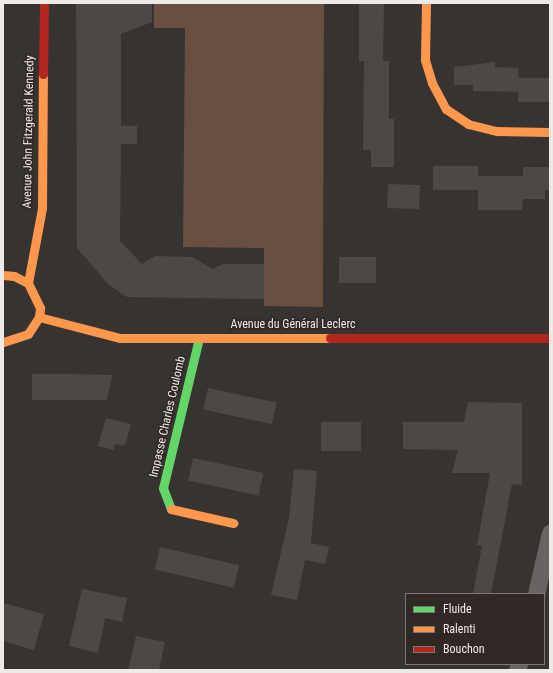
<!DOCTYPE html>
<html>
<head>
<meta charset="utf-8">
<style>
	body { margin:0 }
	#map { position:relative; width:553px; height:673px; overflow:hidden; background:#373331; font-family:"Roboto Condensed",sans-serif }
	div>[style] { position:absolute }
	.green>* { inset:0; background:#684f40 }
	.building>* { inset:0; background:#4c4846; transform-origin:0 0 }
	.street>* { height:17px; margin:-8.5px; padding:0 8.5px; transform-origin:8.5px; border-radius:8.5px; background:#676463 }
	.fast>* { height:9px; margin:-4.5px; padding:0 4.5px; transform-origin:4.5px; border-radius:4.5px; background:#63d668 }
	.slow>* { height:9px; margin:-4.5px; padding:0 4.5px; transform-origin:4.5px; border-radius:4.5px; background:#ff974d }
	.jam>* { height:9px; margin:-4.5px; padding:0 4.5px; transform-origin:4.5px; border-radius:4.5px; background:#b3261e }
	span { translate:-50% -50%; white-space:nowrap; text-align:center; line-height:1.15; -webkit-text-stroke:3px #302824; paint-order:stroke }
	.street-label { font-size:12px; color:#efeae7 }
	.frame { position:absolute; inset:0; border:4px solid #efeae7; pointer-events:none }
	.legend { position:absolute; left:405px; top:593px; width:140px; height:72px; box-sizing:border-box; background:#302824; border:1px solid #7c7672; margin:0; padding:5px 7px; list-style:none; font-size:12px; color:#efeae7 }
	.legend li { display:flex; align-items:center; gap:8px; height:20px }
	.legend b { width:20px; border:1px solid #7c7672 }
</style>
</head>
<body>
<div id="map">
	<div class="green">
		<i style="clip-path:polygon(154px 3px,324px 3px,323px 307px,264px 306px,264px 248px,183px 247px,185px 28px,154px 28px)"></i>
	</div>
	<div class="building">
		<i style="clip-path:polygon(76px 3px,152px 3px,152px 22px,121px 34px,121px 126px,137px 126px,137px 144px,121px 144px,120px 241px,142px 264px,155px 256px,192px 257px,213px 269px,223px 264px,264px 264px,264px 299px,127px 297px,109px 285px,77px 248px)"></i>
		<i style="clip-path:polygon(359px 3px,384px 3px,383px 61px,389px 61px,389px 119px,394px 119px,394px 167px,371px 167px,371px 150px,363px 150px,364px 61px,359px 61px)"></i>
		<i style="clip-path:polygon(495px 62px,495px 67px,518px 68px,519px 82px,519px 78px,550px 78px,550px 102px,518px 102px,518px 92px,473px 91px,473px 85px,454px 85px,454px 67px)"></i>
		<i style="clip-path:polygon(433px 166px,478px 166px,478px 181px,478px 176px,523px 176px,523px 167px,550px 167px,550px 190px,545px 190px,545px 199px,523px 199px,522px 210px,478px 210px,478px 190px,433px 190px)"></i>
		<i style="left:388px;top:184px;width:32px;height:24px;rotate:2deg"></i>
		<i style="left:339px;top:257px;width:37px;height:26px"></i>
		<i style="clip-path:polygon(32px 374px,69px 374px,112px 375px,107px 400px,32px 400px)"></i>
		<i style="left:208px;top:388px;width:70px;height:22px;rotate:12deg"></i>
		<i style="clip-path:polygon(468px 402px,522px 403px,522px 485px,512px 484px,491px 594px,473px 594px,482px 546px,477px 545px,490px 473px,452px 473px,458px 450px,403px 449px,403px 422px,464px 422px)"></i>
		<i style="clip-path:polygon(106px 418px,131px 424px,125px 446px,115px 444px,114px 450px,98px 446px)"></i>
		<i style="left:321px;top:422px;width:40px;height:29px"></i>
		<i style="left:193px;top:458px;width:72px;height:23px;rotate:12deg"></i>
		<i style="clip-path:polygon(294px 469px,317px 471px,311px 543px,329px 547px,325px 564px,305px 560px,297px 600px,271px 595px,289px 518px)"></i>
		<i style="left:160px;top:547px;width:81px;height:23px;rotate:13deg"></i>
		<i style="clip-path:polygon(82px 589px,127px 598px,122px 622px,105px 618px,98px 653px,69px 646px)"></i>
		<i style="clip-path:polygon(3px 603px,44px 614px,34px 650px,3px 641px)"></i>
		<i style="clip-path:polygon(136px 636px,165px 642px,159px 670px,128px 670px)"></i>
	</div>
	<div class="street">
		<i style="left:536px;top:594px;width:63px;rotate:-77.1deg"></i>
		<i style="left:517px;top:670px;width:6px;rotate:-72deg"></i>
	</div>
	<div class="fast">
		<i style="left:171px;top:509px;width:22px;rotate:-111deg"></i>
		<i style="left:163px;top:488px;width:154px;rotate:-76.5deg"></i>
	</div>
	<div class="slow">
		<i style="left:426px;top:3px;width:57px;rotate:91deg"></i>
		<i style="left:425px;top:60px;width:24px;rotate:73deg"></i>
		<i style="left:432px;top:83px;width:30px;rotate:62deg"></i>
		<i style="left:446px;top:109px;width:27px;rotate:34deg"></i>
		<i style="left:468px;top:124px;width:30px;rotate:14deg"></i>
		<i style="left:497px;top:131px;width:53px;rotate:1.1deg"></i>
		<i style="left:3px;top:275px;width:11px;rotate:5deg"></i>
		<i style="left:14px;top:276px;width:16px;rotate:27deg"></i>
		<i style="left:28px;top:283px;width:28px;rotate:64deg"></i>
		<i style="left:40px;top:308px;width:9px;rotate:96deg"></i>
		<i style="left:39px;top:317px;width:20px;rotate:123deg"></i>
		<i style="left:28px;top:334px;width:26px;rotate:162deg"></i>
		<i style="left:28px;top:283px;width:76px;rotate:-79.4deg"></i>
		<i style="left:42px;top:208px;width:134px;rotate:-89.6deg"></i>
		<i style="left:39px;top:317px;width:84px;rotate:14.5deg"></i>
		<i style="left:120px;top:338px;width:210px"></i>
		<i style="left:171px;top:509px;width:64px;rotate:12.7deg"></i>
	</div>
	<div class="jam">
		<i style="left:43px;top:74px;width:71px;rotate:-89.2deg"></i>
		<i style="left:330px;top:338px;width:220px"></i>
	</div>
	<div class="street-label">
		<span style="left:29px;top:132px;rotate:-89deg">Avenue John Fitzgerald Kennedy</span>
		<span style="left:293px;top:325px">Avenue du Général Leclerc</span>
		<span style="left:168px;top:417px;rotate:-77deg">Impasse Charles Coulomb</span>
	</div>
	<div class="frame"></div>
	<ul class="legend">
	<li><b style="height:5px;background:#63d668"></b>Fluide</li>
	<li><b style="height:5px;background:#ff974d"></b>Ralenti</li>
	<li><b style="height:5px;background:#b3261e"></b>Bouchon</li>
	</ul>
</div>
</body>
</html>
